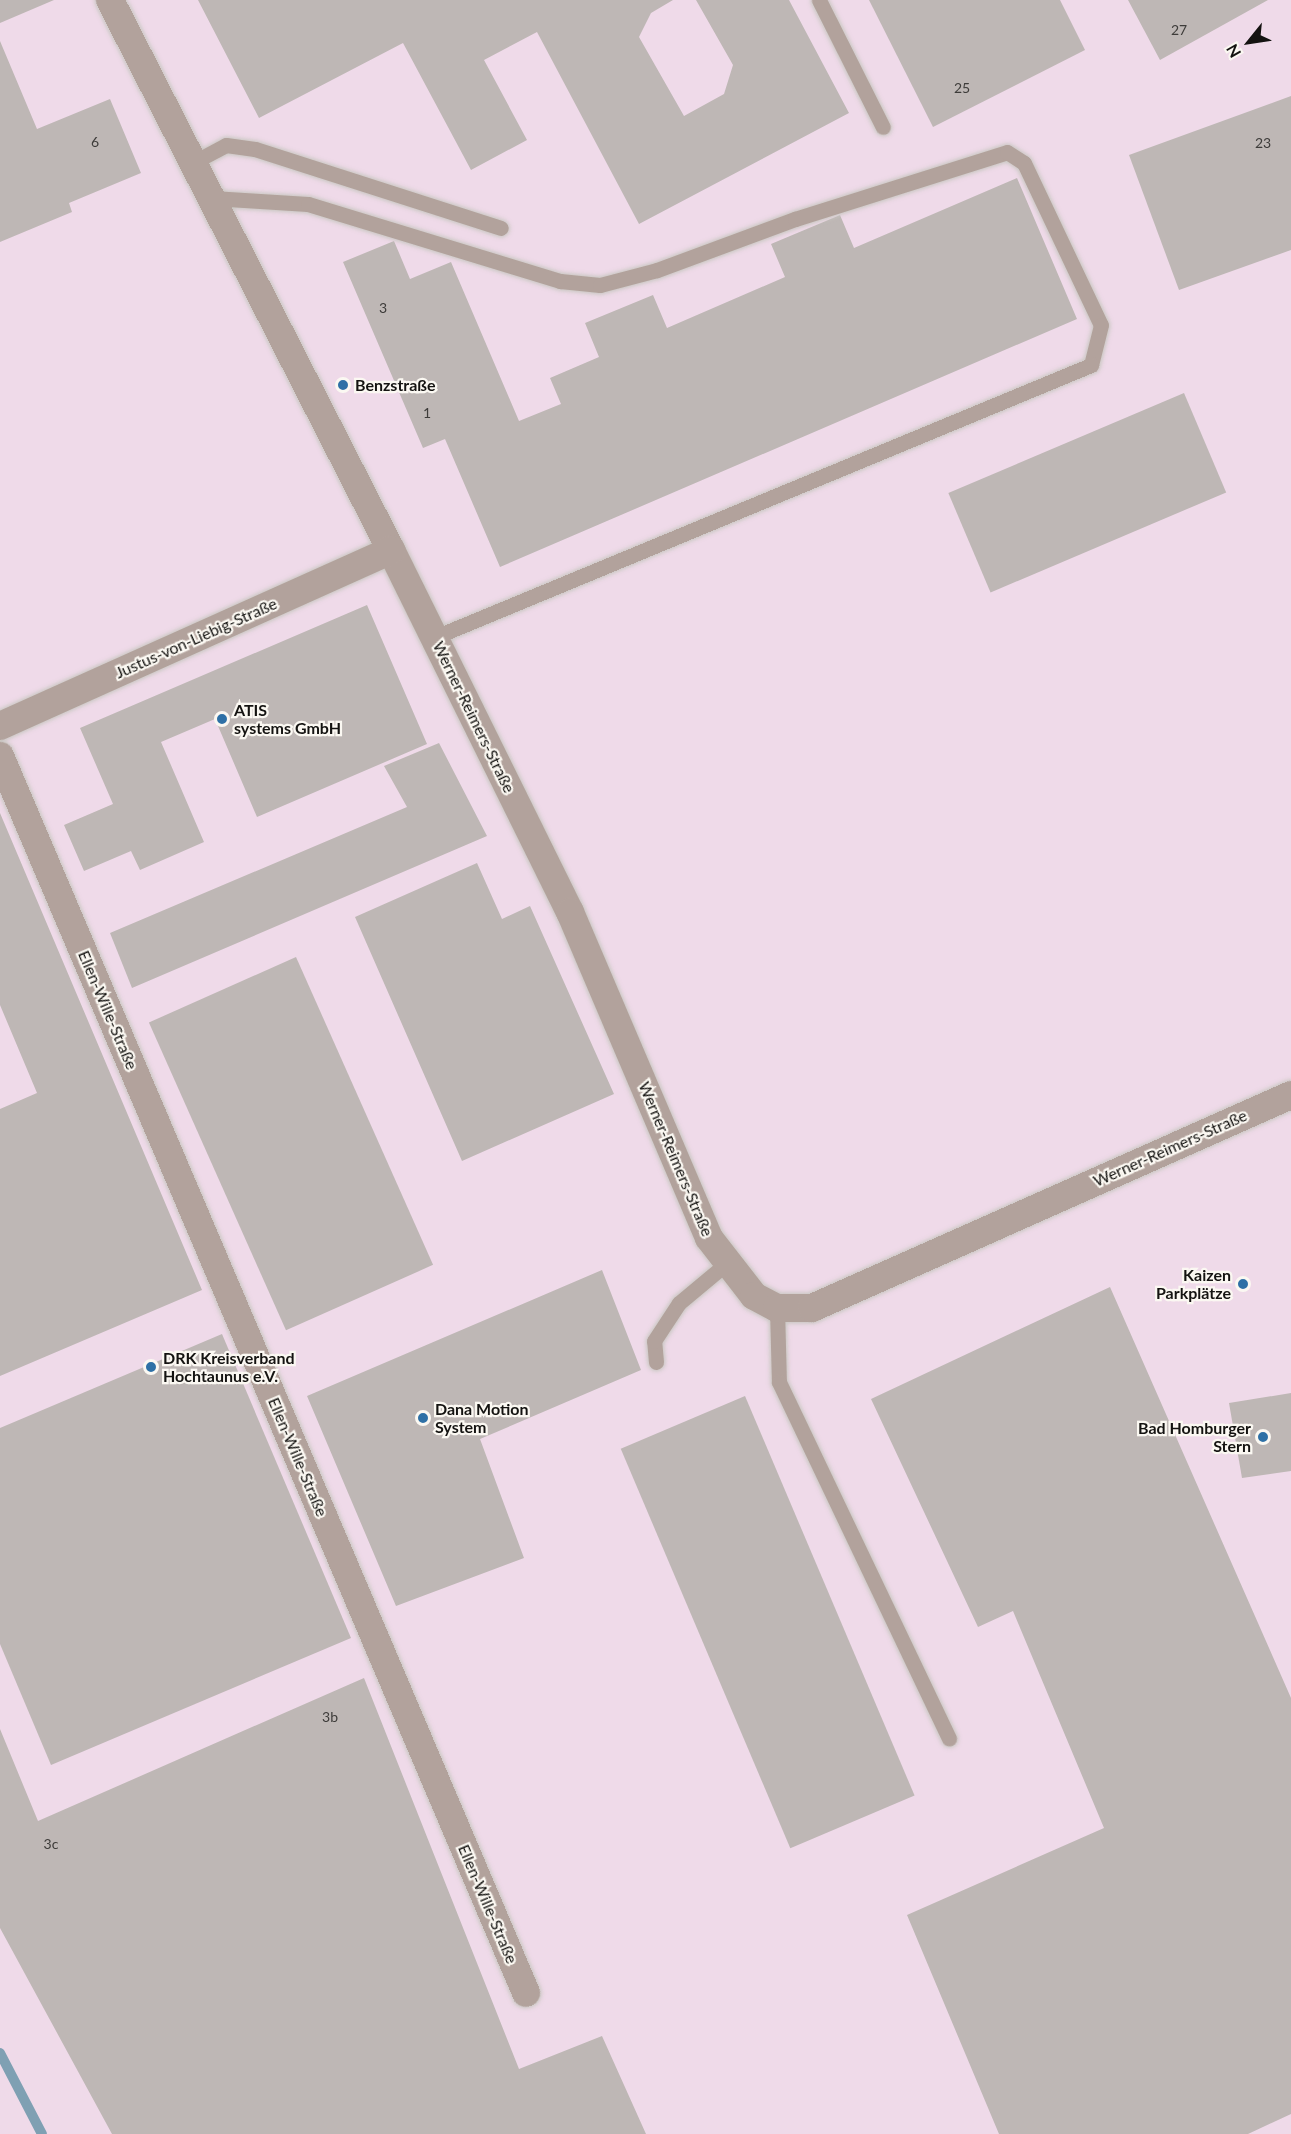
<!DOCTYPE html>
<html>
<head>
<meta charset="utf-8">
<style>
	body { margin:0 }
	#map { position:relative; width:1291px; height:2134px; overflow:hidden; background:#edebe5; font-family:Lato,sans-serif }
	div>[style] { position:absolute }
	.industrial>* { inset:0; background:#efdae9; transform-origin:0 0 }
	.stream>* { height:10px; margin:-5px; padding:0 5px; transform-origin:5px; border-radius:5px; background:#7fa0b3 }
	.building>* { inset:0; background:#beb7b5; transform-origin:0 0 }
	.roads { filter:drop-shadow(0 0 2px #cac8c3) drop-shadow(0 0 2px #cac8c3) }
	.lane>* { height:15px; margin:-7.5px; padding:0 7.5px; transform-origin:7.5px; border-radius:7.5px; background:#b2a29c }
	.street>* { height:28px; margin:-14px; padding:0 14px; transform-origin:14px; border-radius:14px; background:#b2a29c }
	.dots>* { width:16px; height:16px; translate:-50% -50%; box-sizing:border-box; border:3px solid #fbf8f2; border-radius:50% }
	span { translate:-50% -50%; white-space:nowrap; text-align:center; line-height:1.15; -webkit-text-stroke:4.5px #fbf8f2; paint-order:stroke }
	.number-label { font-size:14px; color:#3e3c3a }
	.number-label span { -webkit-text-stroke-width:0 }
	.poi-label { font-size:16px; color:#141311; font-weight:700 }
	.left { translate:0 -50%; text-align:left }
	.right { translate:-100% -50%; text-align:right }
	.street-label { font-size:16px; color:#141311 }
	.north { position:absolute; left:1219px; top:12px; width:60px; height:60px; -webkit-text-stroke:4px #fbf8f2; paint-order:stroke; rotate:240deg; font-size:16px; font-weight:700; line-height:24px; text-align:center; color:#141311 }
	.north::after { content:''; display:block; margin:auto; width:21px; height:27px; background:#141311; clip-path:polygon(50% 0,100% 100%,50% 72%,0 100%) }
</style>
</head>
<body>
<div id="map">
	<div class="industrial">
		<i style="left:0;top:0;width:1291px;height:2134px"></i>
	</div>
	<div class="stream">
		<i style="left:0;top:2053px;width:91px;rotate:62.6deg"></i>
	</div>
	<div class="building">
		<i style="clip-path:polygon(0 0,54px 0,0 23px)"></i>
		<i style="clip-path:polygon(198px 0,673px 0,651px 13px,639px 37px,684px 116px,724px 94px,733px 65px,696px 0,789px 0,849px 113px,639px 224px,537px 32px,484px 60px,527px 140px,471px 170px,403px 43px,259px 118px)"></i>
		<i style="clip-path:polygon(869px 0,1060px 0,1085px 50px,933px 127px)"></i>
		<i style="clip-path:polygon(1128px 0,1268px 0,1160px 60px)"></i>
		<i style="clip-path:polygon(0 41px,37px 129px,110px 99px,141px 173px,69px 203px,72px 212px,0 242px)"></i>
		<i style="clip-path:polygon(1291px 96px,1291px 250px,1179px 290px,1129px 155px)"></i>
		<i style="clip-path:polygon(1017px 178px,1077px 319px,500px 567px,445px 439px,423px 448px,343px 262px,394px 241px,410px 279px,451px 262px,519px 421px,561px 404px,550px 378px,599px 357px,585px 323px,653px 295px,667px 328px,785px 277px,771px 244px,840px 215px,854px 248px)"></i>
		<i style="left:1184px;top:393px;width:108px;height:256px;rotate:67deg"></i>
		<i style="clip-path:polygon(367px 605px,427px 744px,257px 817px,215px 719px,161px 742px,204px 842px,140px 870px,131px 851px,84px 871px,64px 825px,113px 804px,80px 728px)"></i>
		<i style="clip-path:polygon(439px 743px,487px 836px,132px 988px,110px 933px,407px 807px,384px 766px)"></i>
		<i style="clip-path:polygon(0 813px,202px 1290px,0 1376px,0 1109px,37px 1093px,0 1005px)"></i>
		<i style="clip-path:polygon(477px 863px,502px 919px,530px 906px,614px 1094px,462px 1161px,355px 917px)"></i>
		<i style="left:296px;top:957px;width:337px;height:161px;rotate:66deg"></i>
		<i style="clip-path:polygon(602px 1270px,641px 1370px,480px 1439px,524px 1558px,396px 1606px,307px 1396px)"></i>
		<i style="clip-path:polygon(1110px 1287px,1291px 1698px,1291px 2114px,1248px 2134px,999px 2134px,907px 1915px,1104px 1828px,1013px 1611px,978px 1627px,871px 1399px)"></i>
		<i style="clip-path:polygon(222px 1334px,351px 1638px,51px 1765px,0 1644px,0 1428px)"></i>
		<i style="clip-path:polygon(1291px 1393px,1291px 1471px,1242px 1478px,1229px 1403px)"></i>
		<i style="left:745px;top:1396px;width:434px;height:135px;rotate:67deg"></i>
		<i style="clip-path:polygon(364px 1678px,519px 2069px,602px 2036px,646px 2134px,112px 2134px,0 1928px,0 1729px,38px 1821px)"></i>
	</div>
	<div class="roads">
		<div class="lane">
			<i style="left:819px;top:0;width:142px;rotate:63.3deg"></i>
			<i style="left:194px;top:162px;width:36px;rotate:-28deg"></i>
			<i style="left:226px;top:145px;width:29px;rotate:8deg"></i>
			<i style="left:255px;top:149px;width:258px;rotate:17.8deg"></i>
			<i style="left:212px;top:198px;width:96px;rotate:3.6deg"></i>
			<i style="left:308px;top:204px;width:264px;rotate:17deg"></i>
			<i style="left:560px;top:281px;width:40px;rotate:5.7deg"></i>
			<i style="left:600px;top:285px;width:59px;rotate:-14.7deg"></i>
			<i style="left:657px;top:270px;width:147px;rotate:-20.3deg"></i>
			<i style="left:795px;top:219px;width:222px;rotate:-17.5deg"></i>
			<i style="left:1007px;top:152px;width:20px;rotate:33deg"></i>
			<i style="left:1024px;top:163px;width:179px;rotate:64.6deg"></i>
			<i style="left:1101px;top:325px;width:41px;rotate:104deg"></i>
			<i style="left:1091px;top:365px;width:710px;rotate:157.48deg"></i>
			<i style="left:777px;top:1308px;width:74px;rotate:88.5deg"></i>
			<i style="left:779px;top:1382px;width:395px;rotate:64.5deg"></i>
			<i style="left:656px;top:1362px;width:21px;rotate:-95deg"></i>
			<i style="left:654px;top:1341px;width:45px;rotate:-56.7deg"></i>
			<i style="left:679px;top:1303px;width:62px;rotate:-39.8deg"></i>
		</div>
		<div class="street">
			<i style="left:110px;top:0;width:618px;rotate:62.94deg"></i>
			<i style="left:391px;top:550px;width:404px;rotate:63.7deg"></i>
			<i style="left:570px;top:912px;width:354px;rotate:66.9deg"></i>
			<i style="left:709px;top:1238px;width:73px;rotate:52.2deg"></i>
			<i style="left:754px;top:1296px;width:26px;rotate:28deg"></i>
			<i style="left:777px;top:1308px;width:35px"></i>
			<i style="left:812px;top:1308px;width:524px;rotate:-23.97deg"></i>
			<i style="left:0;top:726px;width:429px;rotate:-24.2deg"></i>
			<i style="left:0;top:756px;width:1344px;rotate:66.96deg"></i>
		</div>
	</div>
	<div class="dots">
		<i style="left:343px;top:385px;background:#2e70a6"></i>
		<i style="left:222px;top:719px;background:#2e70a6"></i>
		<i style="left:1243px;top:1284px;background:#2e70a6"></i>
		<i style="left:151px;top:1367px;background:#2e70a6"></i>
		<i style="left:423px;top:1418px;background:#2e70a6"></i>
		<i style="left:1263px;top:1437px;background:#2e70a6"></i>
	</div>
	<div class="number-label">
		<span style="left:1179px;top:30px">27</span>
		<span style="left:962px;top:88px">25</span>
		<span style="left:95px;top:142px">6</span>
		<span style="left:1263px;top:143px">23</span>
		<span style="left:383px;top:308px">3</span>
		<span style="left:427px;top:413px">1</span>
		<span style="left:330px;top:1717px">3b</span>
		<span style="left:51px;top:1844px">3c</span>
	</div>
	<div class="poi-label">
		<span class="left" style="left:355px;top:385px">Benzstraße</span>
		<span class="left" style="left:234px;top:719px">ATIS<br>systems GmbH</span>
		<span class="right" style="left:1231px;top:1284px">Kaizen<br>Parkplätze</span>
		<span class="left" style="left:163px;top:1367px">DRK Kreisverband<br>Hochtaunus e.V.</span>
		<span class="left" style="left:435px;top:1418px">Dana Motion<br>System</span>
		<span class="right" style="left:1251px;top:1437px">Bad Homburger<br>Stern</span>
	</div>
	<div class="street-label">
		<span style="left:196px;top:638px;rotate:-24deg">Justus-von-Liebig-Straße</span>
		<span style="left:474px;top:717px;rotate:64deg">Werner-Reimers-Straße</span>
		<span style="left:108px;top:1010px;rotate:67deg">Ellen-Wille-Straße</span>
		<span style="left:1170px;top:1148px;rotate:-24deg">Werner-Reimers-Straße</span>
		<span style="left:676px;top:1159px;rotate:67deg">Werner-Reimers-Straße</span>
		<span style="left:298px;top:1457px;rotate:67deg">Ellen-Wille-Straße</span>
		<span style="left:488px;top:1904px;rotate:67deg">Ellen-Wille-Straße</span>
	</div>
	<div class="north">N</div>
</div>
</body>
</html>
